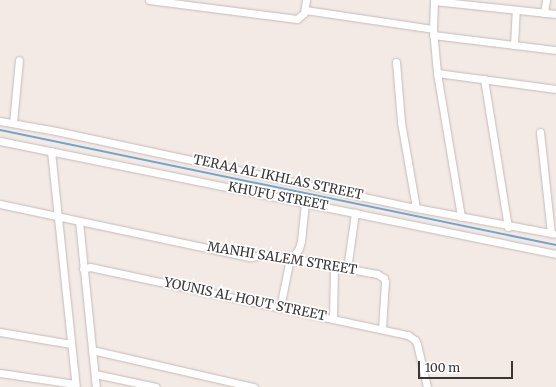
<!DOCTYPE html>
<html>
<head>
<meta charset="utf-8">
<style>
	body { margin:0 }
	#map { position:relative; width:556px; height:387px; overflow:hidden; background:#f3eae6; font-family:Merriweather,serif }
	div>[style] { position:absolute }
	.stream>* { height:2px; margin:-1px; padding:0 1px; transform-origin:1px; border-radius:1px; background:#72a5c9 }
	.roads { filter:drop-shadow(0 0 1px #c4bbb8) drop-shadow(0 0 1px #c4bbb8) }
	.street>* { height:7px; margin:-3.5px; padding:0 3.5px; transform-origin:3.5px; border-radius:3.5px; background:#fff }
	span { translate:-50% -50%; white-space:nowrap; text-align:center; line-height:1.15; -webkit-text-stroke:3.5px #fff; paint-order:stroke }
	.street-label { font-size:13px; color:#3a3635 }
	.scale { position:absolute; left:418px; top:361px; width:95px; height:18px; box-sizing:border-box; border:2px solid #3a3635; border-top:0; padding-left:5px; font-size:12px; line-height:14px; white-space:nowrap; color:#3a3635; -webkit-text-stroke:3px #fff; paint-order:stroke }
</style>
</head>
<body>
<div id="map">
	<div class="stream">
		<i style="left:0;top:130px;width:568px;rotate:11.69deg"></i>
	</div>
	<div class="roads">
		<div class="street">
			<i style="left:149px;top:0;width:149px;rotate:7.3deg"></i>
			<i style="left:297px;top:19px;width:9px;rotate:-41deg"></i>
			<i style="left:304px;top:13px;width:13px;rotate:-81deg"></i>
			<i style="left:434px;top:0;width:29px;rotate:92deg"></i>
			<i style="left:433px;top:29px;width:44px;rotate:84.8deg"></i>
			<i style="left:437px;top:73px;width:146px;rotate:80.5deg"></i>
			<i style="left:434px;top:1px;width:123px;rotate:6.1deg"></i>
			<i style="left:305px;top:10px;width:129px;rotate:8.4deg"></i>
			<i style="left:544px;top:13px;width:13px;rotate:-81deg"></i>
			<i style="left:433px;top:35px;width:124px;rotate:7deg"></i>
			<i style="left:514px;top:45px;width:35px;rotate:-87deg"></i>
			<i style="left:396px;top:62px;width:60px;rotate:85.2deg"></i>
			<i style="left:401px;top:122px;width:87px;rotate:80.1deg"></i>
			<i style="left:437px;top:73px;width:120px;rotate:7.7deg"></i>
			<i style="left:484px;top:79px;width:150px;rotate:80.8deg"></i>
			<i style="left:0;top:121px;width:57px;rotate:10.1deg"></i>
			<i style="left:56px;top:131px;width:368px;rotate:12.1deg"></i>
			<i style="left:416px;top:208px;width:142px;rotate:10.5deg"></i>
			<i style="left:13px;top:123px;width:63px;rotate:-84.6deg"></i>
			<i style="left:540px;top:132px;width:102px;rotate:83.8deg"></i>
			<i style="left:0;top:141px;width:567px;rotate:11.49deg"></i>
			<i style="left:51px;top:151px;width:237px;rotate:84deg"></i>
			<i style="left:0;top:204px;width:256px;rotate:12deg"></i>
			<i style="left:250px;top:257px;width:18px;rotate:-9deg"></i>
			<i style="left:268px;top:254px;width:111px;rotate:10.4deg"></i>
			<i style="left:377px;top:274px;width:8px;rotate:30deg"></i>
			<i style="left:384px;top:278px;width:4px;rotate:76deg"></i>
			<i style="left:385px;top:282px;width:47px;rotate:93.7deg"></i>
			<i style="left:79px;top:221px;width:167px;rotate:84.2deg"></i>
			<i style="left:83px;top:269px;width:7px;rotate:-16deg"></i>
			<i style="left:90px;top:267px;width:325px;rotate:12.1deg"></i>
			<i style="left:408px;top:335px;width:9px;rotate:36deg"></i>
			<i style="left:415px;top:340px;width:4px;rotate:63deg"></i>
			<i style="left:417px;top:344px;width:44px;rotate:76.9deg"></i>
			<i style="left:347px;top:269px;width:57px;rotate:-81.9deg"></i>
			<i style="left:280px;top:308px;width:46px;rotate:-78.7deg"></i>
			<i style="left:289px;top:263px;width:18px;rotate:-56deg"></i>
			<i style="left:299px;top:248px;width:7px;rotate:-74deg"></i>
			<i style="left:301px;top:241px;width:38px;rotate:-84deg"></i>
			<i style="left:333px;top:319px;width:52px;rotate:-88.9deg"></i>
			<i style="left:0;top:332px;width:72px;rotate:9.6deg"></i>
			<i style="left:92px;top:350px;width:166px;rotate:12.9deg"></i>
			<i style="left:0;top:373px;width:76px;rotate:8.3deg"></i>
			<i style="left:95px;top:374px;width:62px;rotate:12deg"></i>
		</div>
	</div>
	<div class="street-label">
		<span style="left:278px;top:178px;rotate:12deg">TERAA AL IKHLAS STREET</span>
		<span style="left:278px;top:197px;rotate:11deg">KHUFU STREET</span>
		<span style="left:282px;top:259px;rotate:9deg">MANHI SALEM STREET</span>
		<span style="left:245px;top:300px;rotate:12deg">YOUNIS AL HOUT STREET</span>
	</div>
	<div class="scale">100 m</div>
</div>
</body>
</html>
